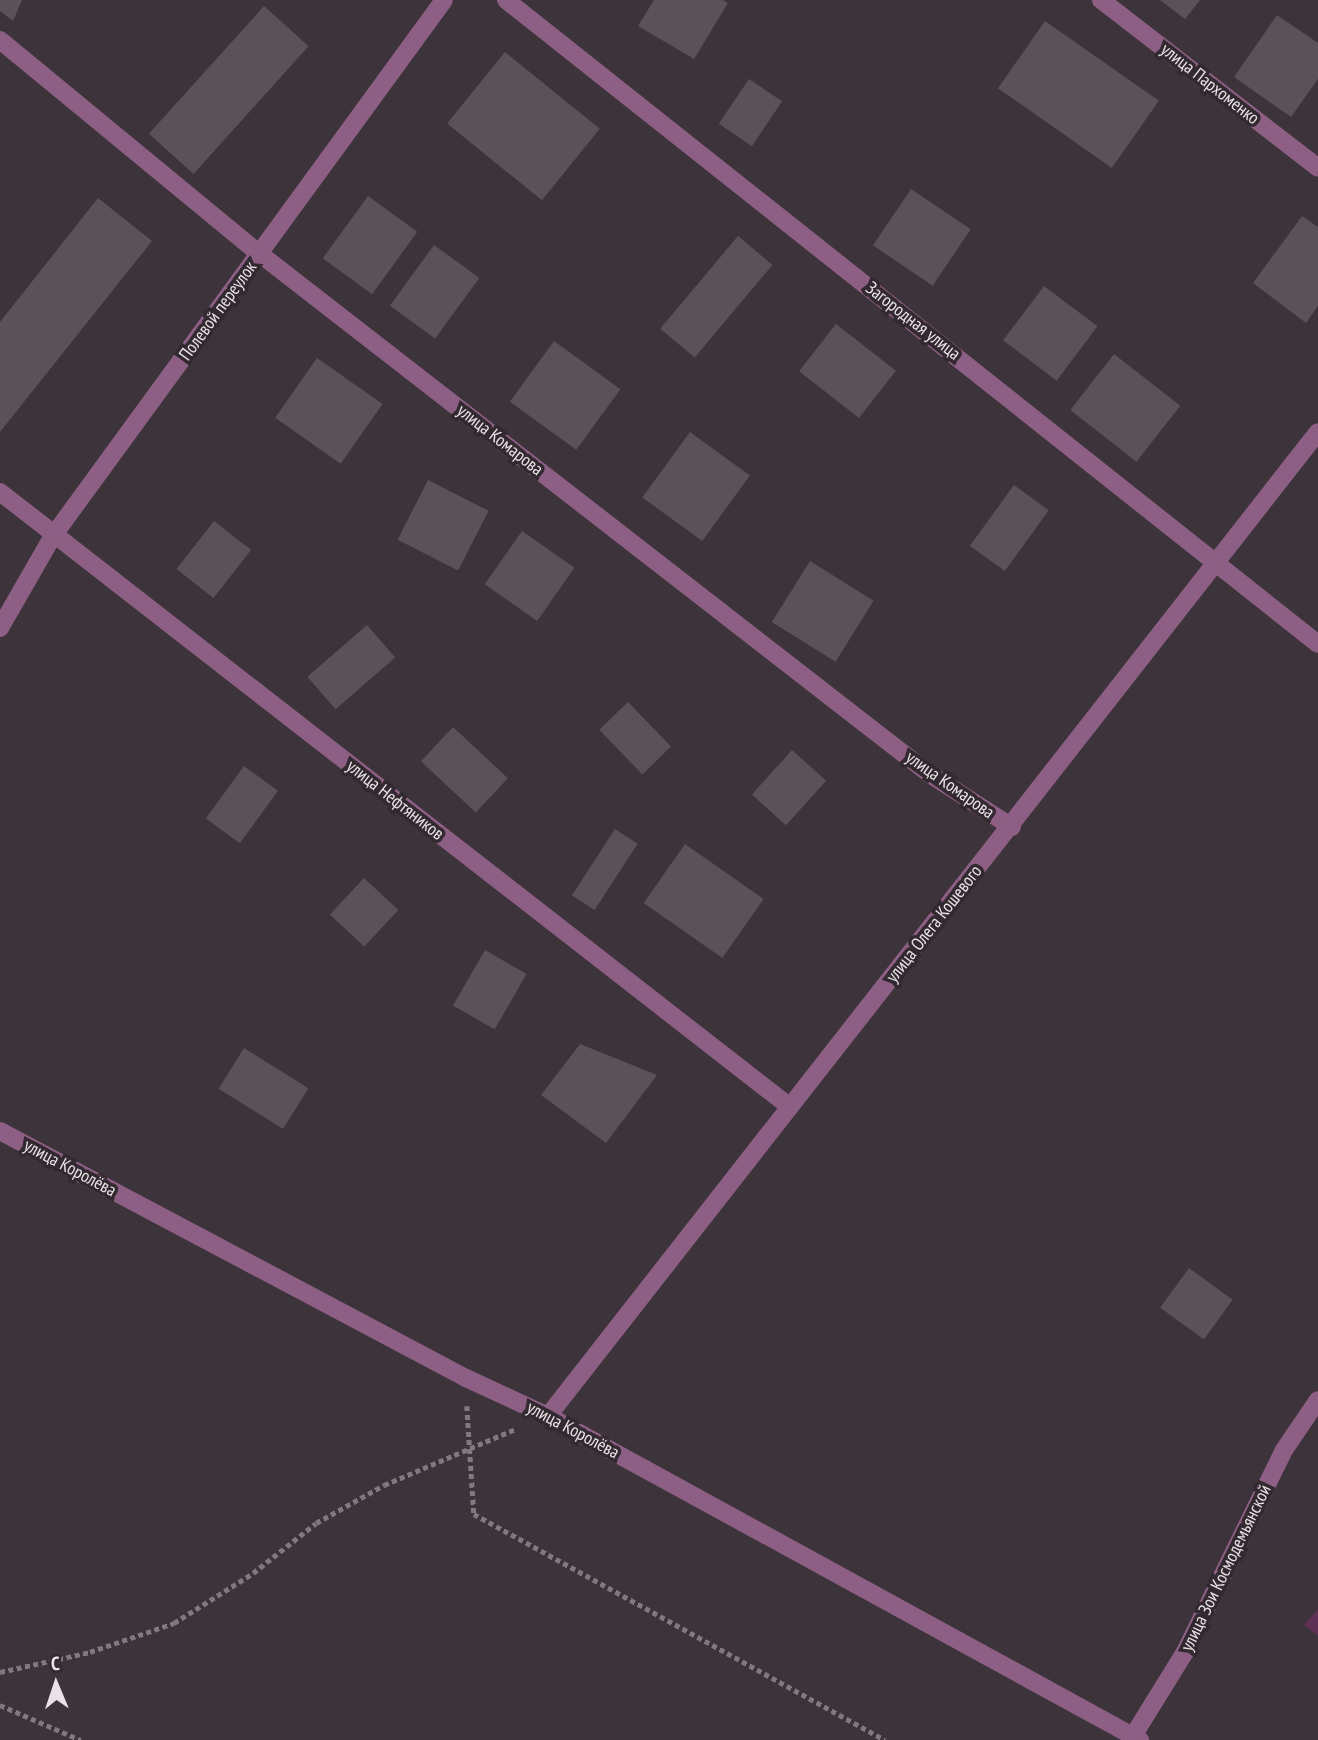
<!DOCTYPE html>
<html>
<head>
<meta charset="utf-8">
<style>
	body { margin:0 }
	#map { position:relative; width:1318px; height:1740px; overflow:hidden; background:#3c343a; font-family:"PT Sans Narrow",sans-serif }
	div>[style] { position:absolute }
	.green>* { inset:0; background:#5f3156 }
	.building>* { inset:0; background:#5b5259; transform-origin:0 0 }
	.path>* { height:4.5px; margin-top:-2.25px; transform-origin:0; background:repeating-linear-gradient(90deg,#80797e 0 5px,transparent 0 8.5px) }
	.minor>* { height:18px; margin:-9px; padding:0 9px; transform-origin:9px; border-radius:9px; background:#8e5f84 }
	.tertiary>* { height:18px; margin:-9px; padding:0 9px; transform-origin:9px; border-radius:9px; background:#8e5f84 }
	span { translate:-50% -50%; white-space:nowrap; text-align:center; line-height:1.15; -webkit-text-stroke:7px #322a30; paint-order:stroke }
	.street-label { font-size:18px; color:#e9e3e7 }
	.north { position:absolute; left:21px; top:1649px; width:70px; height:70px; -webkit-text-stroke:5px #322a30; paint-order:stroke; rotate:358deg; font-size:19px; font-weight:700; line-height:28px; text-align:center; color:#e9e3e7 }
	.north::after { content:''; display:block; margin:auto; width:24px; height:32px; background:#e9e3e7; clip-path:polygon(50% 0,100% 100%,50% 72%,0 100%) }
</style>
</head>
<body>
<div id="map">
	<div class="green">
		<i style="clip-path:polygon(1318px 1609px,1318px 1636px,1304px 1625px)"></i>
	</div>
	<div class="building">
		<i style="clip-path:polygon(0 0,22px 0,13px 21px,0 11px)"></i>
		<i style="clip-path:polygon(654px 0,723px 0,728px 3px,694px 59px,638px 26px)"></i>
		<i style="clip-path:polygon(1160px 0,1200px 0,1185px 19px)"></i>
		<i style="left:264px;top:6px;width:60px;height:172px;rotate:42deg"></i>
		<i style="clip-path:polygon(1277px 15px,1318px 43px,1318px 79px,1291px 117px,1234px 77px)"></i>
		<i style="left:1045px;top:21px;width:139px;height:82px;rotate:35deg"></i>
		<i style="left:505px;top:52px;width:122px;height:92px;rotate:39deg"></i>
		<i style="left:749px;top:79px;width:40px;height:54px;rotate:34deg"></i>
		<i style="left:911px;top:189px;width:72px;height:68px;rotate:34deg"></i>
		<i style="left:368px;top:196px;width:61px;height:77px;rotate:36deg"></i>
		<i style="clip-path:polygon(98px 198px,152px 241px,0 432px,0 322px)"></i>
		<i style="clip-path:polygon(1302px 216px,1318px 227px,1318px 306px,1306px 323px,1253px 283px)"></i>
		<i style="left:738px;top:236px;width:45px;height:121px;rotate:40deg"></i>
		<i style="left:434px;top:245px;width:56px;height:75px;rotate:36deg"></i>
		<i style="left:1044px;top:286px;width:67px;height:68px;rotate:37deg"></i>
		<i style="left:836px;top:324px;width:76px;height:60px;rotate:38deg"></i>
		<i style="left:554px;top:341px;width:82px;height:75px;rotate:36deg"></i>
		<i style="left:1114px;top:354px;width:84px;height:71px;rotate:38deg"></i>
		<i style="left:317px;top:358px;width:80px;height:73px;rotate:35deg"></i>
		<i style="left:690px;top:432px;width:74px;height:81px;rotate:36deg"></i>
		<i style="left:428px;top:480px;width:68px;height:67px;rotate:27deg"></i>
		<i style="left:1014px;top:485px;width:43px;height:75px;rotate:36deg"></i>
		<i style="left:214px;top:521px;width:47px;height:61px;rotate:38deg"></i>
		<i style="left:522px;top:531px;width:64px;height:65px;rotate:35deg"></i>
		<i style="left:810px;top:561px;width:75px;height:72px;rotate:32deg"></i>
		<i style="left:367px;top:625px;width:43px;height:79px;rotate:49deg"></i>
		<i style="left:628px;top:702px;width:62px;height:40px;rotate:46deg"></i>
		<i style="left:453px;top:727px;width:75px;height:47px;rotate:43deg"></i>
		<i style="left:792px;top:750px;width:46px;height:60px;rotate:42deg"></i>
		<i style="left:244px;top:766px;width:42px;height:65px;rotate:36deg"></i>
		<i style="left:615px;top:829px;width:27px;height:79px;rotate:33deg"></i>
		<i style="left:685px;top:844px;width:96px;height:72px;rotate:35deg"></i>
		<i style="left:364px;top:878px;width:47px;height:50px;rotate:43deg"></i>
		<i style="left:485px;top:950px;width:48px;height:64px;rotate:30deg"></i>
		<i style="clip-path:polygon(580px 1044px,657px 1075px,606px 1143px,541px 1095px)"></i>
		<i style="left:244px;top:1048px;width:76px;height:48px;rotate:32deg"></i>
		<i style="left:1189px;top:1268px;width:54px;height:49px;rotate:36deg"></i>
	</div>
	<div class="path">
		<i style="left:467px;top:1406px;width:108px;rotate:86.3deg"></i>
		<i style="left:474px;top:1514px;width:469px;rotate:28.8deg"></i>
		<i style="left:0;top:1672px;width:92px;rotate:-12.5deg"></i>
		<i style="left:90px;top:1652px;width:89px;rotate:-19deg"></i>
		<i style="left:174px;top:1623px;width:93px;rotate:-32.3deg"></i>
		<i style="left:253px;top:1573px;width:80px;rotate:-38.4deg"></i>
		<i style="left:316px;top:1523px;width:78px;rotate:-29.2deg"></i>
		<i style="left:384px;top:1485px;width:142px;rotate:-23.1deg"></i>
		<i style="left:0;top:1705px;width:88px;rotate:23.4deg"></i>
	</div>
	<div class="minor">
		<i style="left:506px;top:0;width:1036px;rotate:38.42deg"></i>
		<i style="left:1101px;top:0;width:274px;rotate:37.7deg"></i>
		<i style="left:0;top:40px;width:337px;rotate:39.5deg"></i>
		<i style="left:260px;top:254px;width:850px;rotate:37.83deg"></i>
		<i style="left:931px;top:775px;width:96px;rotate:32.7deg"></i>
		<i style="left:0;top:492px;width:1001px;rotate:37.9deg"></i>
		<i style="left:0;top:1131px;width:527px;rotate:27.93deg"></i>
		<i style="left:466px;top:1378px;width:90px;rotate:24.9deg"></i>
		<i style="left:548px;top:1416px;width:675px;rotate:28.69deg"></i>
		<i style="left:548px;top:1416px;width:1249px;rotate:-51.96deg"></i>
		<i style="left:1133px;top:1736px;width:99px;rotate:-58.2deg"></i>
		<i style="left:1185px;top:1652px;width:225px;rotate:-63.9deg"></i>
		<i style="left:1284px;top:1450px;width:60px;rotate:-55.8deg"></i>
	</div>
	<div class="tertiary">
		<i style="left:0;top:628px;width:106px;rotate:-60.1deg"></i>
		<i style="left:53px;top:536px;width:663px;rotate:-53.89deg"></i>
	</div>
	<div class="street-label">
		<span style="left:1210px;top:84px;rotate:38deg">улица Пархоменко</span>
		<span style="left:218px;top:311px;rotate:-54deg">Полевой переулок</span>
		<span style="left:913px;top:321px;rotate:38deg">Загородная улица</span>
		<span style="left:500px;top:440px;rotate:38deg">улица Комарова</span>
		<span style="left:950px;top:785px;rotate:35deg">улица Комарова</span>
		<span style="left:395px;top:800px;rotate:38deg">улица Нефтяников</span>
		<span style="left:934px;top:924px;rotate:-52deg">улица Олега Кошевого</span>
		<span style="left:70px;top:1168px;rotate:28deg">улица Королёва</span>
		<span style="left:573px;top:1430px;rotate:28deg">улица Королёва</span>
		<span style="left:1226px;top:1568px;rotate:-64deg">улица Зои Космодемьянской</span>
	</div>
	<div class="north">С</div>
</div>
</body>
</html>
